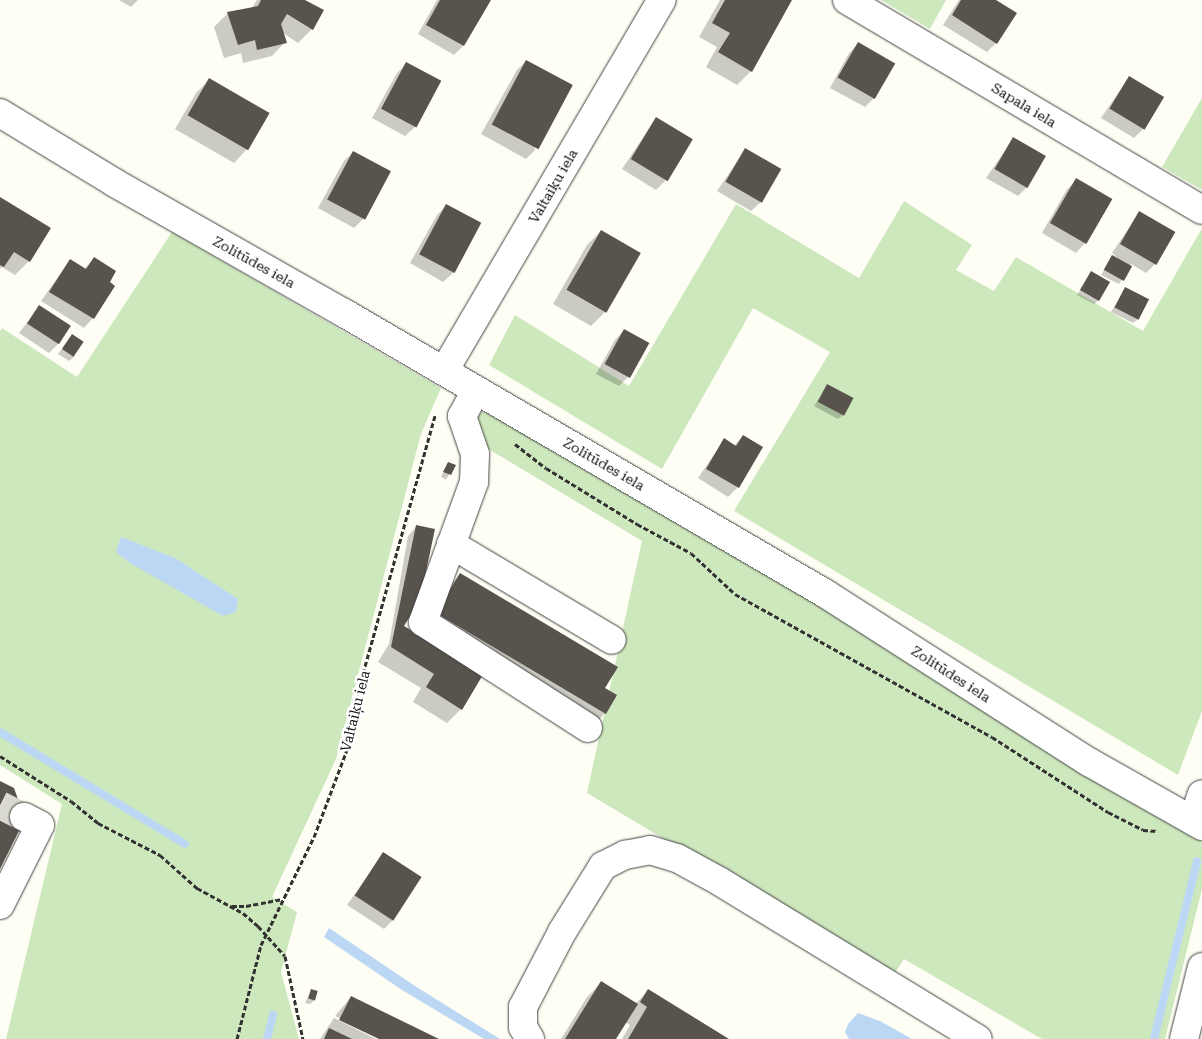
<!DOCTYPE html>
<html>
<head>
<meta charset="utf-8">
<style>
	body { margin:0 }
	#map { position:relative; width:1202px; height:1039px; overflow:hidden; background:#fefef4; font-family:"Roboto Serif",serif }
	div>[style] { position:absolute }
	.green>* { inset:0; background:#cee8be }
	.water>* { inset:0; background:#bbd7f4 }
	.shadow>* { inset:0; background:#0003; transform-origin:0 0 }
	.stream>* { height:8px; margin:-4px; padding:0 4px; transform-origin:4px; border-radius:4px; background:#bbd7f4 }
	.building>* { inset:0; background:#59534d; transform-origin:0 0 }
	.minor-tunnel>* { height:28px; margin-top:-14px; transform-origin:0; background:repeating-linear-gradient(90deg,#dadad2 0 28px,transparent 0 42px) }
	.path>* { height:3px; margin-top:-1.5px; transform-origin:0; background:repeating-linear-gradient(90deg,#323232 0 5px,transparent 0 7.5px) }
	.roads { filter:drop-shadow(0 0 1px #434343) drop-shadow(0 0 1px #434343) }
	.minor>* { height:28px; margin:-14px; padding:0 14px; transform-origin:14px; border-radius:14px; background:#fff }
	span { translate:-50% -50%; white-space:nowrap; text-align:center; line-height:1.15; -webkit-text-stroke:5px #fff; paint-order:stroke }
	.street-label { font-size:14px; color:#101010 }
</style>
</head>
<body>
<div id="map">
	<div class="green">
		<i style="clip-path:polygon(881px 0,946px 0,930px 29px)"></i>
		<i style="clip-path:polygon(1202px 98px,1202px 190px,1162px 167px)"></i>
		<i style="clip-path:polygon(904px 201px,972px 245px,956px 270px,994px 291px,1016px 257px,1143px 331px,1202px 228px,1202px 711px,1178px 775px,734px 511px,830px 352px,753px 308px,662px 469px,489px 365px,515px 315px,629px 386px,736px 204px,859px 278px)"></i>
		<i style="clip-path:polygon(evenodd,172px 232px,441px 388px,421px 434px,336px 759px,272px 897px,297px 912px,281px 972px,299px 1039px,6px 1039px,62px 804px,0 765px,0 331px,2px 328px,77px 377px,172px 232px,116px 551px,221px 590px,238px 599px,130px 563px,116px 551px)"></i>
		<i style="clip-path:polygon(488px 412px,615px 480px,1202px 842px,1202px 889px,1165px 1039px,1042px 1039px,904px 959px,893px 976px,587px 793px,642px 541px,480px 444px,474px 418px,480px 413px)"></i>
	</div>
	<div class="water">
		<i style="clip-path:polygon(121px 537px,175px 558px,238px 599px,236px 612px,223px 616px,130px 563px,116px 552px)"></i>
		<i style="clip-path:polygon(329px 928px,415px 986px,500px 1039px,484px 1039px,402px 990px,324px 937px)"></i>
		<i style="clip-path:polygon(858px 1013px,880px 1021px,912px 1039px,849px 1039px,845px 1032px,848px 1024px)"></i>
	</div>
	<div class="shadow">
		<i style="clip-path:polygon(119px 0,138px 0,131px 7px)"></i>
		<i style="clip-path:polygon(257px 0,302px 0,312px 29px,298px 43px,283px 33px,285px 42px,272px 56px,243px 63px,241px 53px,224px 58px,214px 27px,228px 13px,252px 8px)"></i>
		<i style="clip-path:polygon(437px 0,489px 0,463px 46px,454px 55px,418px 34px)"></i>
		<i style="clip-path:polygon(720px 0,791px 0,751px 71px,737px 85px,706px 67px,717px 47px,699px 37px)"></i>
		<i style="clip-path:polygon(959px 0,994px 0,996px 43px,987px 52px,943px 25px)"></i>
		<i style="clip-path:polygon(858px 44px,874px 98px,865px 107px,830px 88px,849px 53px)"></i>
		<i style="clip-path:polygon(526px 61px,535px 150px,526px 159px,481px 134px,517px 70px)"></i>
		<i style="clip-path:polygon(406px 64px,415px 127px,405px 136px,372px 118px,397px 73px)"></i>
		<i style="clip-path:polygon(1129px 77px,1143px 129px,1134px 138px,1101px 118px)"></i>
		<i style="clip-path:polygon(210px 79px,247px 149px,234px 163px,175px 129px,196px 93px)"></i>
		<i style="clip-path:polygon(656px 118px,665px 181px,656px 190px,622px 169px)"></i>
		<i style="clip-path:polygon(1013px 139px,1027px 187px,1018px 196px,986px 178px)"></i>
		<i style="clip-path:polygon(745px 150px,761px 202px,751px 211px,717px 191px)"></i>
		<i style="clip-path:polygon(353px 152px,363px 219px,354px 228px,318px 208px,344px 161px)"></i>
		<i style="clip-path:polygon(1077px 180px,1085px 243px,1076px 253px,1042px 233px,1067px 189px)"></i>
		<i style="clip-path:polygon(0 198px,29px 261px,15px 275px,2px 267px,0 269px)"></i>
		<i style="clip-path:polygon(447px 205px,480px 224px,453px 273px,443px 282px,410px 263px,437px 215px)"></i>
		<i style="clip-path:polygon(1139px 213px,1155px 264px,1146px 273px,1131px 264px,1119px 284px,1101px 275px,1112px 257px,1122px 262px,1112px 253px)"></i>
		<i style="clip-path:polygon(601px 231px,605px 312px,591px 326px,553px 304px,587px 245px)"></i>
		<i style="clip-path:polygon(94px 259px,93px 318px,84px 328px,41px 301px,70px 260px,84px 269px)"></i>
		<i style="clip-path:polygon(1091px 273px,1099px 300px,1094px 304px,1077px 295px)"></i>
		<i style="clip-path:polygon(1125px 288px,1138px 319px,1133px 323px,1111px 312px)"></i>
		<i style="clip-path:polygon(39px 307px,58px 344px,49px 353px,19px 333px)"></i>
		<i style="clip-path:polygon(624px 330px,628px 377px,619px 386px,596px 374px,615px 340px)"></i>
		<i style="clip-path:polygon(72px 335px,74px 357px,69px 361px,58px 354px)"></i>
		<i style="clip-path:polygon(828px 385px,843px 415px,838px 419px,814px 406px)"></i>
		<i style="clip-path:polygon(743px 436px,761px 447px,738px 487px,728px 497px,698px 478px,724px 440px,734px 446px)"></i>
		<i style="left:449px;top:463px;width:6px;height:16px;rotate:31deg"></i>
		<i style="clip-path:polygon(417px 526px,402px 627px,461px 709px,447px 723px,413px 702px,421px 688px,378px 662px,389px 644px,408px 536px)"></i>
		<i style="clip-path:polygon(460px 575px,603px 689px,605px 713px,587px 732px,419px 632px,442px 593px)"></i>
		<i style="clip-path:polygon(383px 854px,393px 920px,384px 929px,347px 905px)"></i>
		<i style="clip-path:polygon(601px 983px,635px 1004px,648px 991px,726px 1039px,622px 1039px,630px 1025px,625px 1022px,614px 1039px,561px 1039px,587px 997px)"></i>
		<i style="clip-path:polygon(311px 990px,315px 1000px,310px 1004px,305px 1003px)"></i>
		<i style="clip-path:polygon(351px 997px,436px 1039px,382px 1039px,335px 1016px)"></i>
		<i style="clip-path:polygon(334px 1018px,376px 1039px,320px 1039px)"></i>
	</div>
	<div class="stream">
		<i style="left:0;top:732px;width:216px;rotate:31.2deg"></i>
		<i style="left:267px;top:1039px;width:25px;rotate:-76deg"></i>
		<i style="left:1154px;top:1039px;width:183px;rotate:-76.4deg"></i>
	</div>
	<div class="building">
		<i style="clip-path:polygon(261px 0,305px 0,324px 10px,313px 30px,287px 14px,281px 24px,287px 43px,257px 50px,255px 40px,238px 45px,227px 12px,258px 6px)"></i>
		<i style="clip-path:polygon(440px 0,491px 0,464px 46px,426px 25px)"></i>
		<i style="clip-path:polygon(725px 0,792px 0,752px 72px,718px 52px,730px 33px,712px 23px)"></i>
		<i style="clip-path:polygon(961px 0,996px 0,1017px 13px,997px 44px,952px 15px)"></i>
		<i style="left:858px;top:42px;width:43px;height:41px;rotate:30deg"></i>
		<i style="left:526px;top:60px;width:53px;height:73px;rotate:28deg"></i>
		<i style="left:406px;top:62px;width:40px;height:53px;rotate:28deg"></i>
		<i style="left:1129px;top:76px;width:41px;height:38px;rotate:31deg"></i>
		<i style="left:209px;top:78px;width:70px;height:43px;rotate:30deg"></i>
		<i style="left:656px;top:117px;width:43px;height:49px;rotate:31deg"></i>
		<i style="left:1013px;top:137px;width:38px;height:37px;rotate:30deg"></i>
		<i style="left:745px;top:148px;width:42px;height:39px;rotate:30deg"></i>
		<i style="left:353px;top:151px;width:43px;height:55px;rotate:28deg"></i>
		<i style="left:1076px;top:178px;width:42px;height:52px;rotate:30deg"></i>
		<i style="clip-path:polygon(0 197px,51px 228px,30px 262px,14px 252px,4px 267px,0 265px)"></i>
		<i style="left:446px;top:204px;width:40px;height:57px;rotate:28deg"></i>
		<i style="left:1139px;top:211px;width:42px;height:38px;rotate:30deg"></i>
		<i style="left:601px;top:230px;width:46px;height:69px;rotate:30deg"></i>
		<i style="left:1112px;top:255px;width:23px;height:17px;rotate:29deg"></i>
		<i style="clip-path:polygon(94px 257px,116px 271px,110px 282px,115px 286px,94px 319px,49px 292px,70px 259px,86px 269px)"></i>
		<i style="left:1091px;top:271px;width:22px;height:22px;rotate:30deg"></i>
		<i style="left:1125px;top:287px;width:27px;height:23px;rotate:27deg"></i>
		<i style="left:39px;top:305px;width:38px;height:22px;rotate:33deg"></i>
		<i style="left:624px;top:329px;width:29px;height:40px;rotate:29deg"></i>
		<i style="left:72px;top:334px;width:14px;height:18px;rotate:34deg"></i>
		<i style="left:827px;top:384px;width:30px;height:20px;rotate:28deg"></i>
		<i style="clip-path:polygon(743px 435px,763px 447px,739px 488px,706px 469px,724px 438px,736px 446px)"></i>
		<i style="clip-path:polygon(448px 462px,456px 465px,451px 475px,443px 472px)"></i>
		<i style="clip-path:polygon(416px 525px,435px 529px,420px 600px,404px 626px,484px 673px,462px 710px,426px 687px,434px 674px,391px 647px)"></i>
		<i style="clip-path:polygon(460px 573px,618px 667px,605px 688px,617px 695px,606px 714px,436px 613px)"></i>
		<i style="clip-path:polygon(0 781px,14px 788px,25px 819px,0 869px)"></i>
		<i style="left:383px;top:852px;width:46px;height:52px;rotate:33deg"></i>
		<i style="clip-path:polygon(601px 981px,638px 1004px,616px 1039px,565px 1039px)"></i>
		<i style="left:311px;top:989px;width:7px;height:10px;rotate:16deg"></i>
		<i style="clip-path:polygon(648px 989px,729px 1039px,628px 1039px,647px 1007px,640px 1002px)"></i>
		<i style="clip-path:polygon(351px 996px,439px 1039px,379px 1039px,339px 1020px)"></i>
		<i style="clip-path:polygon(329px 1028px,352px 1039px,324px 1039px)"></i>
	</div>
	<div class="minor-tunnel">
		<i style="left:0;top:805px;width:27px;rotate:27deg"></i>
	</div>
	<div class="path">
		<i style="left:515px;top:444px;width:39px;rotate:38deg"></i>
		<i style="left:546px;top:468px;width:107px;rotate:31.6deg"></i>
		<i style="left:637px;top:524px;width:61px;rotate:28.2deg"></i>
		<i style="left:691px;top:553px;width:60px;rotate:43deg"></i>
		<i style="left:735px;top:594px;width:294px;rotate:29.1deg"></i>
		<i style="left:992px;top:737px;width:138px;rotate:32.9deg"></i>
		<i style="left:1108px;top:812px;width:39px;rotate:27deg"></i>
		<i style="left:1143px;top:830px;width:14px;rotate:4deg"></i>
		<i style="left:0;top:756px;width:84px;rotate:32.4deg"></i>
		<i style="left:71px;top:801px;width:35px;rotate:39deg"></i>
		<i style="left:98px;top:823px;width:70px;rotate:27.3deg"></i>
		<i style="left:160px;top:855px;width:50px;rotate:41.7deg"></i>
		<i style="left:197px;top:888px;width:52px;rotate:28.5deg"></i>
		<i style="left:243px;top:913px;width:20px;rotate:41deg"></i>
		<i style="left:258px;top:926px;width:40px;rotate:48deg"></i>
		<i style="left:285px;top:956px;width:85px;rotate:77.8deg"></i>
		<i style="left:232px;top:906px;width:14px"></i>
		<i style="left:246px;top:906px;width:37px;rotate:-11deg"></i>
		<i style="left:237px;top:1039px;width:97px;rotate:-75.7deg"></i>
		<i style="left:261px;top:945px;width:120px;rotate:-63.9deg"></i>
		<i style="left:314px;top:837px;width:105px;rotate:-69.3deg"></i>
		<i style="left:351px;top:739px;width:44px;rotate:-82.2deg"></i>
		<i style="left:357px;top:695px;width:290px;rotate:-74.4deg"></i>
	</div>
	<div class="roads">
		<div class="minor">
			<i style="left:847px;top:0;width:412px;rotate:30.6deg"></i>
			<i style="left:0;top:113px;width:135px;rotate:31.3deg"></i>
			<i style="left:115px;top:183px;width:263px;rotate:29.6deg"></i>
			<i style="left:344px;top:313px;width:558px;rotate:30.24deg"></i>
			<i style="left:826px;top:594px;width:312px;rotate:32.6deg"></i>
			<i style="left:1089px;top:762px;width:130px;rotate:29.5deg"></i>
			<i style="left:444px;top:371px;width:430px;rotate:-59.6deg"></i>
			<i style="left:476px;top:390px;width:30px;rotate:118deg"></i>
			<i style="left:462px;top:416px;width:40px;rotate:71.1deg"></i>
			<i style="left:475px;top:454px;width:28px;rotate:92deg"></i>
			<i style="left:474px;top:482px;width:149px;rotate:110deg"></i>
			<i style="left:423px;top:622px;width:196px;rotate:32.7deg"></i>
			<i style="left:451px;top:544px;width:187px;rotate:30.8deg"></i>
			<i style="left:1193px;top:821px;width:28px;rotate:-72deg"></i>
			<i style="left:0;top:905px;width:89px;rotate:-63.4deg"></i>
			<i style="left:40px;top:825px;width:18px;rotate:-153deg"></i>
			<i style="left:530px;top:1039px;width:14px;rotate:-120deg"></i>
			<i style="left:523px;top:1027px;width:20px;rotate:-90deg"></i>
			<i style="left:523px;top:1007px;width:85px;rotate:-62.5deg"></i>
			<i style="left:562px;top:932px;width:78px;rotate:-58.2deg"></i>
			<i style="left:603px;top:866px;width:25px;rotate:-27deg"></i>
			<i style="left:625px;top:855px;width:25px;rotate:-11deg"></i>
			<i style="left:650px;top:850px;width:28px;rotate:17deg"></i>
			<i style="left:677px;top:858px;width:48px;rotate:28.7deg"></i>
			<i style="left:719px;top:881px;width:303px;rotate:31.4deg"></i>
			<i style="left:1184px;top:1039px;width:74px;rotate:-76deg"></i>
		</div>
	</div>
	<div class="street-label">
		<span style="left:1024px;top:105px;rotate:31deg">Sapala iela</span>
		<span style="left:553px;top:186px;rotate:-60deg">Valtaiķu iela</span>
		<span style="left:254px;top:262px;rotate:29deg">Zolitūdes iela</span>
		<span style="left:604px;top:464px;rotate:30deg">Zolitūdes iela</span>
		<span style="left:951px;top:674px;rotate:33deg">Zolitūdes iela</span>
		<span style="left:355px;top:711px;rotate:-76deg">Valtaiķu iela</span>
	</div>
</div>
</body>
</html>
